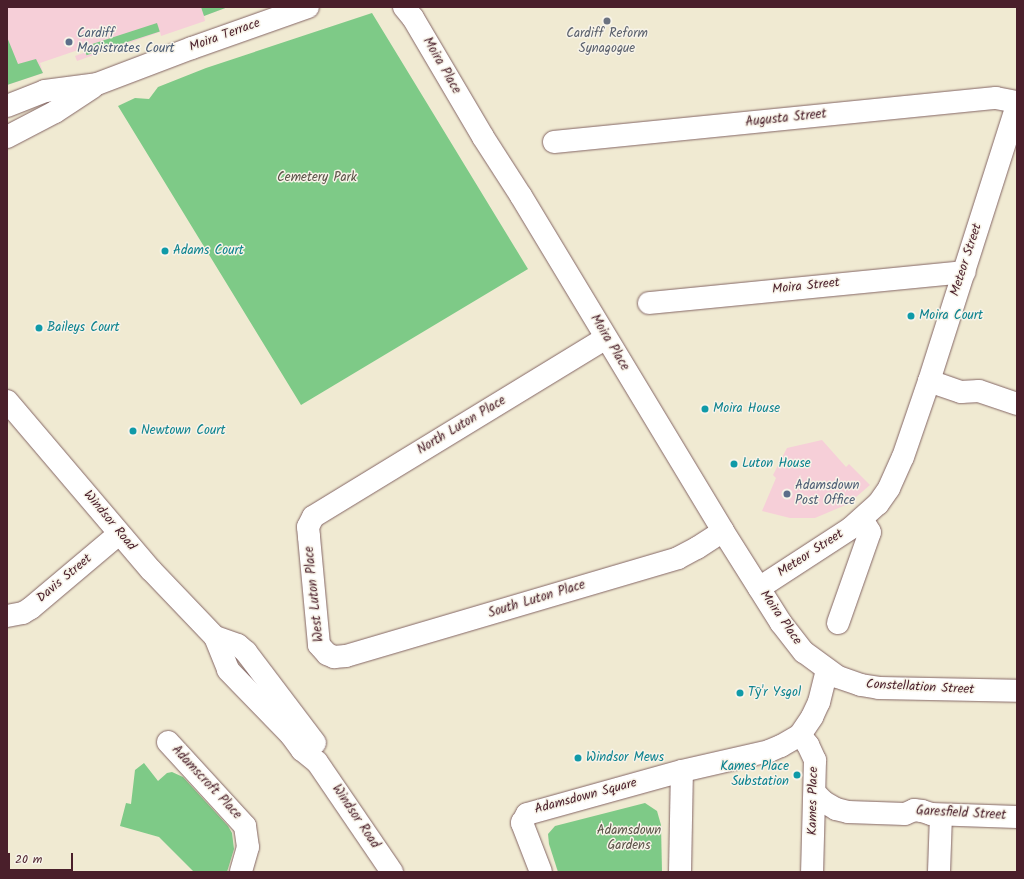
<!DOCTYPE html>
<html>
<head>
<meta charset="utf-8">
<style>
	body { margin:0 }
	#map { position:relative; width:1024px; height:879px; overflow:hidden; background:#f0ead2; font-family:Kalam,sans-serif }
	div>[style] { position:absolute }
	.built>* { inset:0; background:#f6cfd8 }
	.green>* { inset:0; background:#7eca87; transform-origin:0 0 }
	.roads { filter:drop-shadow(0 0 1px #846665) drop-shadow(0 0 1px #846665) }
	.minor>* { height:22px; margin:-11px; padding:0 11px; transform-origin:11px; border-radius:11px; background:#fff }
	.dots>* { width:11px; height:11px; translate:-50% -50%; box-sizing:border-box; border:2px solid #f7f3e8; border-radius:50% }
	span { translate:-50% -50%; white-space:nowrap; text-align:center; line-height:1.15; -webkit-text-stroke:3px #f7f3e8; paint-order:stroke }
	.service-label { font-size:13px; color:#4e5e75 }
	.left { translate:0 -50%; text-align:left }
	.worship-label { font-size:13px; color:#5b616d }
	.street-label { font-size:13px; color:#4a1f2b }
	.park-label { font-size:13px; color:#5a5247 }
	.culture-label { font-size:13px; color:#0d838f }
	.right { translate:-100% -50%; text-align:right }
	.frame { position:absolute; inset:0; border:8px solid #4a1f2b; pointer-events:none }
	.scale { position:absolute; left:8px; top:853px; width:65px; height:18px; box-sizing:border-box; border:2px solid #4a1f2b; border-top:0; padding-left:5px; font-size:12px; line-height:14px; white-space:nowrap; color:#4a1f2b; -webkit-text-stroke:3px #f7f3e8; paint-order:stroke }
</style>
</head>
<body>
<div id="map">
	<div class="built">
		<i style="clip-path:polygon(7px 7px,228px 7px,204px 16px,205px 21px,161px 36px,160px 32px,77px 61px,75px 56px,86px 52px,84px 48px,40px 63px,43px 73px,7px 85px)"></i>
		<i style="clip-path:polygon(822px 440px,846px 467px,849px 464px,870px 485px,848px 504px,815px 518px,790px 518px,762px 511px,776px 478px,773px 475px,787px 448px)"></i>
	</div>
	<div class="green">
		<i style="clip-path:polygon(201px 7px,217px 8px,228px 7px,204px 16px)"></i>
		<i style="clip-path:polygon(372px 13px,528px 269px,301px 405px,118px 106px,135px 98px,149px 99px,158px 87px,206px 68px)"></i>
		<i style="left:157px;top:23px;width:9px;height:77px;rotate:72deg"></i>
		<i style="clip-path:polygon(7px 37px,18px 64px,36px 59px,43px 73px,7px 85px)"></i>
		<i style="clip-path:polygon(144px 763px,158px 781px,167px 773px,172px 772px,183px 777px,228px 826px,232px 833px,234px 849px,227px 872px,194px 872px,159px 837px,120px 826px,126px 803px,131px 804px,135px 770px)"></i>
		<i style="clip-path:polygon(645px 803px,657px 811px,661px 825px,662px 872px,558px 872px,549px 844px,548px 834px,555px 826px)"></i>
	</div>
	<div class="roads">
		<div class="minor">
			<i style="left:404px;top:7px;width:14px;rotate:51deg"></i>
			<i style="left:413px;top:18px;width:138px;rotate:59.5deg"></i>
			<i style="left:483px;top:137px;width:70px;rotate:57.2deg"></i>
			<i style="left:521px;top:196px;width:391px;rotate:58.9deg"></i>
			<i style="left:723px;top:531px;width:109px;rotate:57.8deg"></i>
			<i style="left:781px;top:623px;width:37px;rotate:52deg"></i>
			<i style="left:804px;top:652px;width:42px;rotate:36.3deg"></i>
			<i style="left:838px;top:677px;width:24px;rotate:19deg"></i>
			<i style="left:861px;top:685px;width:18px;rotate:9deg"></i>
			<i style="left:879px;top:688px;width:138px;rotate:1.2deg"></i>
			<i style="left:7px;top:106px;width:41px;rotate:-21.5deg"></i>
			<i style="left:45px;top:91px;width:52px;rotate:-7.7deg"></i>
			<i style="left:97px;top:84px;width:102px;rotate:-20.8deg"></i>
			<i style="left:192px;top:48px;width:123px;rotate:-19.5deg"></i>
			<i style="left:7px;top:137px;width:54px;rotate:-27.5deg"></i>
			<i style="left:55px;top:112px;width:45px;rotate:-33.3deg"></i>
			<i style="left:554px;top:142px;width:444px;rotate:-5.7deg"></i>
			<i style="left:996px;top:98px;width:21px;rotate:11deg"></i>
			<i style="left:649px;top:303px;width:317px;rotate:-5.6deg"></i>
			<i style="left:606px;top:338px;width:343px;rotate:148.6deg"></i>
			<i style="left:313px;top:517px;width:11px;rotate:117deg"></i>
			<i style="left:308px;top:527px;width:10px;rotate:84deg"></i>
			<i style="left:309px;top:537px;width:108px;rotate:84.7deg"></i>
			<i style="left:319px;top:645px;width:12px;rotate:48deg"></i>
			<i style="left:327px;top:654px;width:8px;rotate:23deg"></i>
			<i style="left:334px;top:657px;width:12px;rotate:-5deg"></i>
			<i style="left:346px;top:656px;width:346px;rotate:-16.4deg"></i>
			<i style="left:678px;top:558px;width:21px;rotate:-28deg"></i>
			<i style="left:697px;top:548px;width:31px;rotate:-33deg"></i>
			<i style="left:929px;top:381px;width:34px;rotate:19deg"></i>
			<i style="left:961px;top:392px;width:18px;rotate:-3deg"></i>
			<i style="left:979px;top:391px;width:40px;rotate:18.9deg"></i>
			<i style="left:7px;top:401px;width:222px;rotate:49.6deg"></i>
			<i style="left:151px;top:570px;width:93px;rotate:46.3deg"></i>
			<i style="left:215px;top:637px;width:35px;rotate:68deg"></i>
			<i style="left:228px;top:670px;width:91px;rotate:45.9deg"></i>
			<i style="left:291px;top:735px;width:19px;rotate:54deg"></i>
			<i style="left:302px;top:750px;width:19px;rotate:39deg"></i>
			<i style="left:317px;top:762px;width:133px;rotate:55.7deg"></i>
			<i style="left:759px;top:588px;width:110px;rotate:-33.1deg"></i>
			<i style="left:851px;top:528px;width:36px;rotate:-42deg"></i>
			<i style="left:878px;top:504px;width:19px;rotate:-55deg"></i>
			<i style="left:889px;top:488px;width:34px;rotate:-66deg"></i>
			<i style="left:903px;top:457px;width:80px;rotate:-71.1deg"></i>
			<i style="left:929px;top:381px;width:289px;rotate:-72.3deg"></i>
			<i style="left:7px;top:616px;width:16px;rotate:-11deg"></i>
			<i style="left:23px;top:613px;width:9px;rotate:-32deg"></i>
			<i style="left:31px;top:608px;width:115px;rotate:-40.1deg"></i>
			<i style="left:838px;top:623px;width:96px;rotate:-70.6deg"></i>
			<i style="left:870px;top:532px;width:15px;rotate:-122deg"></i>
			<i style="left:215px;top:637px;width:24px;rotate:19deg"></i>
			<i style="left:238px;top:645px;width:11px;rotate:41deg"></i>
			<i style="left:246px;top:652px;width:114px;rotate:52.8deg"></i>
			<i style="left:800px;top:735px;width:13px;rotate:51deg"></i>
			<i style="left:808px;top:745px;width:17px;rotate:65deg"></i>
			<i style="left:815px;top:760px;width:112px;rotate:91.5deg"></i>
			<i style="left:168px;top:742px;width:114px;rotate:47.5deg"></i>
			<i style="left:245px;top:826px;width:21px;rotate:82deg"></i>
			<i style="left:248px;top:847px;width:26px;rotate:106deg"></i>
			<i style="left:815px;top:793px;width:13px;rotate:45deg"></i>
			<i style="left:824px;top:802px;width:14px;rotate:30deg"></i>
			<i style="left:836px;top:809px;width:12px;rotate:14deg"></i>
			<i style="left:848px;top:812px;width:57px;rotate:2deg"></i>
			<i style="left:905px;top:814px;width:10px;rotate:-24deg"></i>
			<i style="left:914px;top:810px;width:8px;rotate:7deg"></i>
			<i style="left:922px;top:811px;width:9px;rotate:18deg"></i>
			<i style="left:931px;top:814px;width:86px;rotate:2deg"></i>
			<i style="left:541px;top:872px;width:53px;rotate:-111.2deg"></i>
			<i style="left:522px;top:823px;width:10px;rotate:-61deg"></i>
			<i style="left:527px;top:814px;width:161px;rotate:-15.5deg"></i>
			<i style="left:682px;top:771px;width:89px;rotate:-12.9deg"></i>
			<i style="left:769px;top:751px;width:13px;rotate:-23deg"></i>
			<i style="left:781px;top:746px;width:22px;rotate:-30deg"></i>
			<i style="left:800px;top:735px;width:22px;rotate:-56deg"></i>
			<i style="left:812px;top:717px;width:17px;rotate:-65deg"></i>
			<i style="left:819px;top:702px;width:33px;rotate:-76deg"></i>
			<i style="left:680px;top:872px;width:101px;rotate:-88.9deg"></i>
			<i style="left:939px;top:872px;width:57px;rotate:-88deg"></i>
		</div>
	</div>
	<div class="dots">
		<i style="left:607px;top:21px;background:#6b7280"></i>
		<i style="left:69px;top:42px;background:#5c6f8a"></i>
		<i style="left:165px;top:251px;background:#0f9aa8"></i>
		<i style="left:911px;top:316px;background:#0f9aa8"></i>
		<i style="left:39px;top:328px;background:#0f9aa8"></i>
		<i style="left:705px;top:409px;background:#0f9aa8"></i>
		<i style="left:133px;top:431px;background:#0f9aa8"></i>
		<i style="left:734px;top:464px;background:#0f9aa8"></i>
		<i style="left:787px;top:494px;background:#5c6f8a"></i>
		<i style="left:740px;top:693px;background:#0f9aa8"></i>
		<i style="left:578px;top:758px;background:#0f9aa8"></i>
		<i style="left:797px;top:775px;background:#0f9aa8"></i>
	</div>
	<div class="service-label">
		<span class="left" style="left:77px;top:42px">Cardiff<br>Magistrates Court</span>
		<span class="left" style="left:795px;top:494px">Adamsdown<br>Post Office</span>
	</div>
	<div class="worship-label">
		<span style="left:607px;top:42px">Cardiff Reform<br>Synagogue</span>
	</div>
	<div class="street-label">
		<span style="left:225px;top:36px;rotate:-20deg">Moira Terrace</span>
		<span style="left:441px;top:66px;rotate:60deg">Moira Place</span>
		<span style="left:786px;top:119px;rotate:-6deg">Augusta Street</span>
		<span style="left:967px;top:260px;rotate:-72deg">Meteor Street</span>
		<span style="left:806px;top:287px;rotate:-6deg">Moira Street</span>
		<span style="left:609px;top:343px;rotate:59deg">Moira Place</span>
		<span style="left:462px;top:426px;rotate:-31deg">North Luton Place</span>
		<span style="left:109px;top:521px;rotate:50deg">Windsor Road</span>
		<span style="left:811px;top:554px;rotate:-33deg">Meteor Street</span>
		<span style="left:65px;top:579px;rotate:-40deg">Davis Street</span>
		<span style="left:315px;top:594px;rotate:-96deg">West Luton Place</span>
		<span style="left:537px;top:600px;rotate:-17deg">South Luton Place</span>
		<span style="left:780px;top:618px;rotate:55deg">Moira Place</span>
		<span style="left:920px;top:688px;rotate:3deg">Constellation Street</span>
		<span style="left:206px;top:783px;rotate:47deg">Adamscroft Place</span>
		<span style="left:586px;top:797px;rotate:-15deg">Adamsdown Square</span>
		<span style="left:814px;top:801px;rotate:-89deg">Kames Place</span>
		<span style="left:961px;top:814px;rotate:3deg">Garesfield Street</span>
		<span style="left:355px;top:817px;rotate:56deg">Windsor Road</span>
	</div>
	<div class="park-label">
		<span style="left:317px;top:178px">Cemetery Park</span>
		<span style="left:629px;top:839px">Adamsdown<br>Gardens</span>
	</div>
	<div class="culture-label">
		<span class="left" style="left:173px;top:251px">Adams Court</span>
		<span class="left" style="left:919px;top:316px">Moira Court</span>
		<span class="left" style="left:47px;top:328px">Baileys Court</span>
		<span class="left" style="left:713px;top:409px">Moira House</span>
		<span class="left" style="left:141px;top:431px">Newtown Court</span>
		<span class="left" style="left:742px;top:464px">Luton House</span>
		<span class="left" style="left:748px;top:693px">Tŷ'r Ysgol</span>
		<span class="left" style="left:586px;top:758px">Windsor Mews</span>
		<span class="right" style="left:789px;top:775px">Kames Place<br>Substation</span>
	</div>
	<div class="frame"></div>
	<div class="scale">20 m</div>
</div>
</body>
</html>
